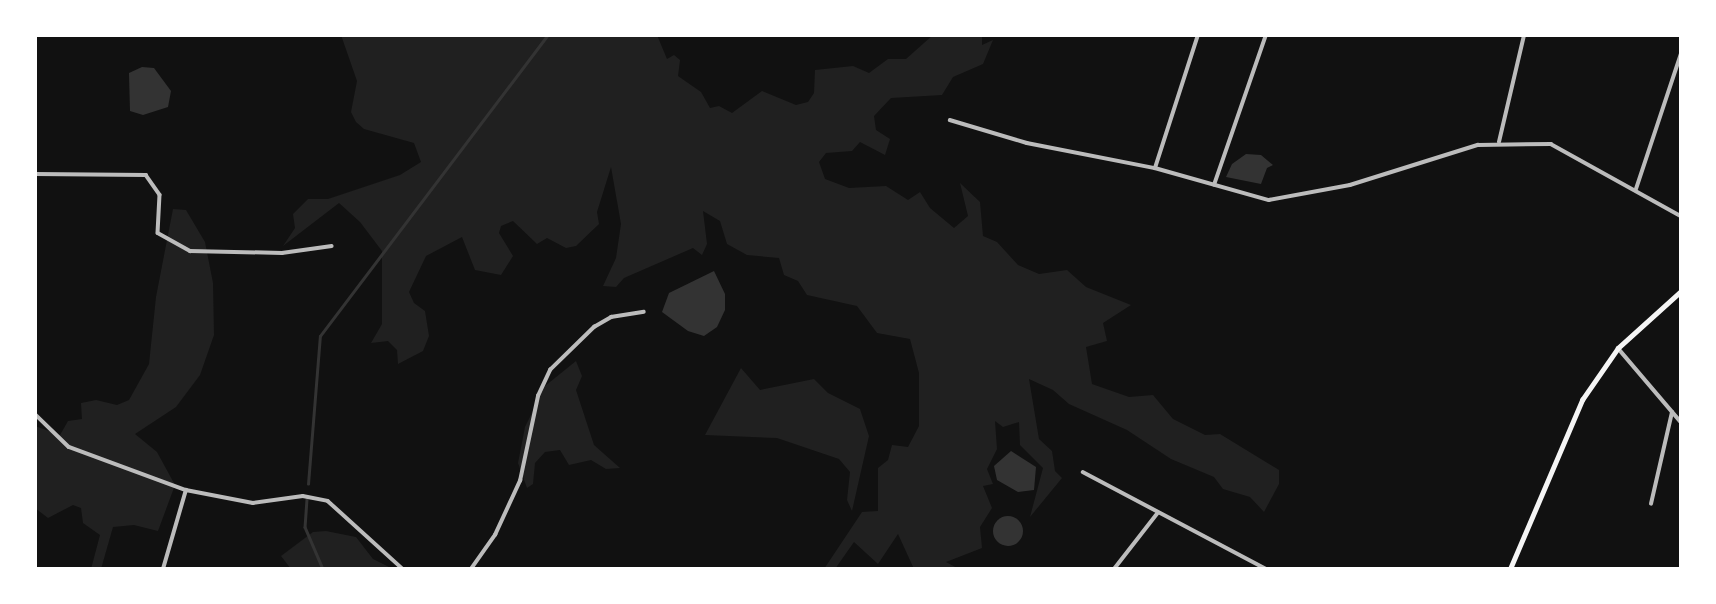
<!DOCTYPE html>
<html>
<head>
<meta charset="utf-8">
<style>
	body { margin:0 }
	#map { position:relative; width:1716px; height:604px; overflow:hidden; background:#111; font-family:Barlow,sans-serif }
	div>[style] { position:absolute }
	.green>* { inset:0; background:#202020 }
	.water>* { inset:0; background:#333 }
	.round { border-radius:50% }
	.stream>* { height:2.5px; margin:-1.25px; padding:0 1.25px; transform-origin:1.25px; border-radius:1.25px; background:#333 }
	.minor>* { height:3.5px; margin:-1.75px; padding:0 1.75px; transform-origin:1.75px; border-radius:1.75px; background:#bcbcbc }
	.secondary>* { height:4.5px; margin:-2.25px; padding:0 2.25px; transform-origin:2.25px; border-radius:2.25px; background:#f5f5f5 }
	span { translate:-50% -50%; white-space:nowrap; text-align:center; line-height:1.15; -webkit-text-stroke:7px #fff; paint-order:stroke }
	.frame { position:absolute; inset:0; border:37px solid #fff; pointer-events:none }
</style>
</head>
<body>
<div id="map">
	<div class="green">
		<i style="clip-path:polygon(341px 35px,657px 35px,667px 59px,674px 55px,680px 60px,678px 76px,701px 92px,710px 108px,719px 106px,732px 113px,762px 91px,796px 105px,808px 102px,814px 93px,815px 70px,853px 66px,869px 73px,888px 59px,906px 59px,933px 35px,982px 35px,982px 45px,993px 40px,983px 64px,953px 77px,942px 95px,891px 98px,874px 116px,876px 130px,890px 139px,885px 155px,860px 142px,852px 151px,826px 153px,819px 162px,825px 179px,849px 188px,886px 186px,908px 200px,920px 192px,930px 208px,954px 228px,968px 216px,960px 183px,980px 202px,983px 236px,997px 242px,1018px 265px,1039px 274px,1067px 270px,1086px 287px,1131px 305px,1103px 323px,1107px 341px,1086px 347px,1092px 384px,1129px 397px,1153px 395px,1173px 419px,1205px 435px,1220px 434px,1279px 470px,1279px 484px,1264px 512px,1250px 497px,1223px 489px,1214px 477px,1171px 459px,1127px 430px,1069px 404px,1053px 390px,1029px 379px,1039px 439px,1052px 451px,1055px 471px,1062px 478px,1030px 517px,1043px 468px,1020px 445px,1019px 422px,1003px 427px,995px 421px,997px 449px,987px 469px,993px 484px,983px 486px,992px 508px,980px 527px,982px 548px,946px 562px,959px 569px,914px 569px,898px 534px,878px 564px,854px 542px,835px 569px,824px 569px,862px 512px,878px 511px,878px 468px,888px 460px,892px 445px,908px 447px,919px 426px,919px 373px,910px 339px,877px 333px,857px 306px,807px 295px,798px 281px,784px 275px,779px 258px,747px 255px,727px 244px,720px 221px,703px 211px,707px 244px,702px 255px,693px 248px,624px 278px,616px 287px,603px 286px,616px 258px,621px 224px,611px 167px,597px 212px,599px 224px,576px 246px,566px 248px,547px 238px,537px 244px,513px 221px,501px 226px,499px 233px,513px 256px,501px 275px,475px 270px,462px 237px,426px 256px,409px 292px,414px 303px,425px 311px,429px 336px,423px 351px,398px 364px,397px 350px,388px 341px,371px 343px,382px 324px,382px 251px,360px 222px,339px 203px,283px 246px,295px 228px,293px 214px,308px 199px,328px 199px,400px 175px,421px 162px,414px 143px,364px 129px,356px 122px,351px 112px,357px 81px)"></i>
		<i style="clip-path:polygon(173px 209px,186px 210px,205px 242px,213px 283px,214px 335px,200px 375px,176px 407px,135px 434px,157px 452px,175px 485px,158px 531px,134px 525px,113px 527px,101px 569px,91px 569px,100px 535px,83px 523px,81px 508px,73px 505px,48px 518px,35px 508px,35px 426px,60px 435px,68px 421px,82px 419px,81px 403px,96px 400px,117px 405px,129px 400px,149px 364px,156px 297px)"></i>
		<i style="clip-path:polygon(576px 361px,582px 376px,576px 390px,594px 445px,620px 468px,606px 469px,591px 460px,569px 465px,560px 450px,545px 452px,535px 463px,533px 484px,527px 488px,518px 463px,525px 427px,545px 386px)"></i>
		<i style="clip-path:polygon(741px 368px,760px 390px,814px 379px,828px 393px,860px 409px,869px 436px,852px 511px,847px 500px,850px 472px,839px 459px,777px 438px,705px 435px)"></i>
		<i style="clip-path:polygon(326px 531px,356px 537px,373px 559px,393px 569px,291px 569px,281px 556px,313px 532px)"></i>
	</div>
	<div class="water">
		<i style="clip-path:polygon(142px 67px,154px 68px,171px 91px,168px 107px,143px 115px,130px 111px,129px 73px)"></i>
		<i style="clip-path:polygon(1246px 154px,1261px 155px,1273px 165px,1267px 168px,1261px 184px,1226px 177px,1232px 164px)"></i>
		<i style="clip-path:polygon(714px 271px,725px 294px,725px 310px,717px 327px,704px 336px,688px 331px,662px 312px,669px 293px)"></i>
		<i style="clip-path:polygon(1011px 451px,1036px 467px,1034px 490px,1018px 492px,997px 480px,994px 466px)"></i>
		<i class="round" style="left:993px;top:516px;width:30px;height:30px"></i>
	</div>
	<div class="stream">
		<i style="left:308px;top:484px;width:148px;rotate:-85.4deg"></i>
		<i style="left:320px;top:336px;width:378px;rotate:-52.9deg"></i>
		<i style="left:307px;top:499px;width:28px;rotate:94deg"></i>
		<i style="left:305px;top:527px;width:46px;rotate:66.8deg"></i>
	</div>
	<div class="minor">
		<i style="left:950px;top:120px;width:80px;rotate:16.6deg"></i>
		<i style="left:1027px;top:143px;width:130px;rotate:11.1deg"></i>
		<i style="left:1155px;top:168px;width:118px;rotate:15.7deg"></i>
		<i style="left:1269px;top:200px;width:82px;rotate:-10.5deg"></i>
		<i style="left:1350px;top:185px;width:134px;rotate:-17.4deg"></i>
		<i style="left:1478px;top:145px;width:73px;rotate:-0.8deg"></i>
		<i style="left:1551px;top:144px;width:149px;rotate:29deg"></i>
		<i style="left:1499px;top:142px;width:110px;rotate:-76.8deg"></i>
		<i style="left:1155px;top:168px;width:140px;rotate:-72.1deg"></i>
		<i style="left:35px;top:174px;width:111px;rotate:0.5deg"></i>
		<i style="left:146px;top:175px;width:24px;rotate:55deg"></i>
		<i style="left:160px;top:195px;width:38px;rotate:93deg"></i>
		<i style="left:158px;top:233px;width:37px;rotate:29deg"></i>
		<i style="left:190px;top:251px;width:92px;rotate:1.2deg"></i>
		<i style="left:282px;top:253px;width:50px;rotate:-8deg"></i>
		<i style="left:1214px;top:185px;width:159px;rotate:-70.9deg"></i>
		<i style="left:1636px;top:189px;width:142px;rotate:-71.6deg"></i>
		<i style="left:1618px;top:348px;width:97px;rotate:49.6deg"></i>
		<i style="left:35px;top:414px;width:47px;rotate:44.1deg"></i>
		<i style="left:69px;top:447px;width:125px;rotate:20.2deg"></i>
		<i style="left:186px;top:490px;width:68px;rotate:11deg"></i>
		<i style="left:253px;top:503px;width:50px;rotate:-8deg"></i>
		<i style="left:303px;top:496px;width:25px;rotate:11deg"></i>
		<i style="left:328px;top:501px;width:101px;rotate:42.2deg"></i>
		<i style="left:1083px;top:472px;width:207px;rotate:27.9deg"></i>
		<i style="left:1651px;top:504px;width:94px;rotate:-77.1deg"></i>
		<i style="left:163px;top:569px;width:82px;rotate:-73.8deg"></i>
		<i style="left:471px;top:569px;width:42px;rotate:-54.8deg"></i>
		<i style="left:495px;top:535px;width:60px;rotate:-65.2deg"></i>
		<i style="left:520px;top:481px;width:87px;rotate:-78deg"></i>
		<i style="left:538px;top:396px;width:29px;rotate:-65deg"></i>
		<i style="left:550px;top:370px;width:62px;rotate:-44.3deg"></i>
		<i style="left:594px;top:327px;width:20px;rotate:-30deg"></i>
		<i style="left:611px;top:317px;width:33px;rotate:-9deg"></i>
		<i style="left:1114px;top:569px;width:70px;rotate:-52deg"></i>
	</div>
	<div class="secondary">
		<i style="left:1510px;top:569px;width:184px;rotate:-66.9deg"></i>
		<i style="left:1582px;top:400px;width:63px;rotate:-55.3deg"></i>
		<i style="left:1618px;top:348px;width:85px;rotate:-42.1deg"></i>
	</div>
	<div class="frame"></div>
</div>
</body>
</html>
